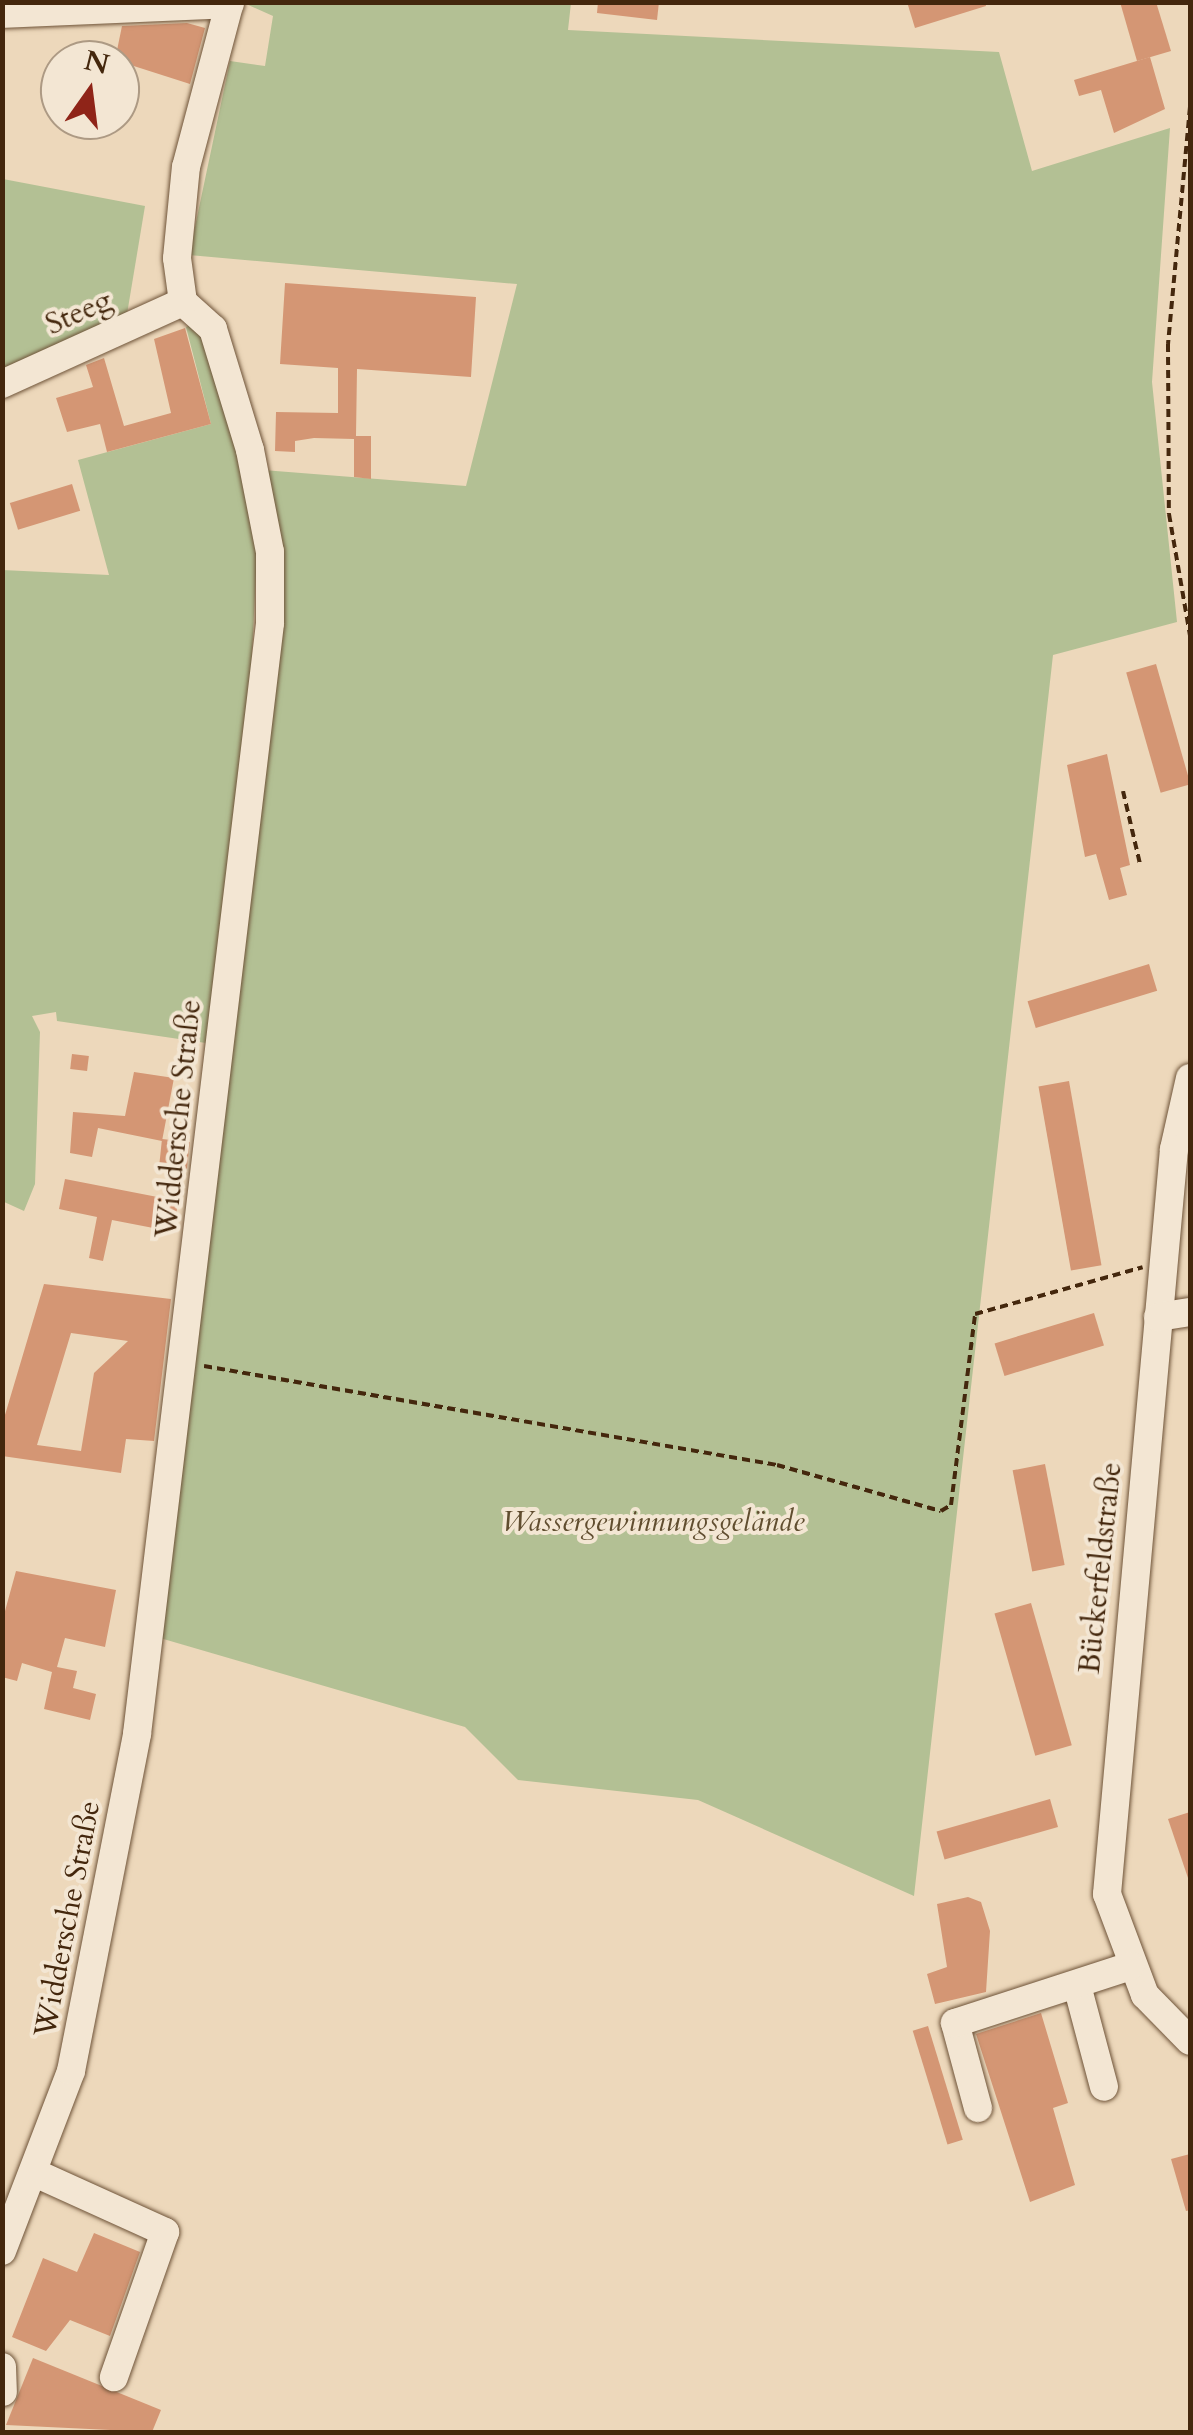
<!DOCTYPE html>
<html>
<head>
<meta charset="utf-8">
<style>
	body { margin:0 }
	#map { position:relative; width:1193px; height:2435px; overflow:hidden; background:#edd8bb; font-family:Cardo,serif }
	div>[style] { position:absolute }
	.green>* { inset:0; background:#b3c094 }
	.building>* { inset:0; background:#d49674; transform-origin:0 0 }
	.path>* { height:4px; margin-top:-2px; transform-origin:0; background:repeating-linear-gradient(90deg,#44270d 0 8px,transparent 0 13px) }
	.roads { filter:drop-shadow(0 0 2px #6e5338) drop-shadow(0 0 2px #6e5338) }
	.minor>* { height:28px; margin:-14px; padding:0 14px; transform-origin:14px; border-radius:14px; background:#f3e6d3 }
	span { translate:-50% -50%; white-space:nowrap; text-align:center; line-height:1.15; -webkit-text-stroke:8px #f3e6d3; paint-order:stroke }
	.street-label { font-size:30px; color:#44270d }
	.park-label { font-size:30px; color:#604d2f; font-style:italic }
	.frame { position:absolute; inset:0; border:5px solid #44270d; pointer-events:none }
	.north { position:absolute; left:40px; top:40px; width:100px; height:100px; box-sizing:border-box; background:#f3e6d3; border:2px solid #ad9a84; border-radius:50%; rotate:14deg; font-size:28px; font-weight:700; line-height:40px; text-align:center; color:#44270d }
	.north::after { content:''; display:block; margin:auto; width:35px; height:45px; background:#8f2418; clip-path:polygon(50% 0,100% 100%,50% 72%,0 100%) }
</style>
</head>
<body>
<div id="map">
	<div class="green">
		<i style="clip-path:polygon(244px 3px,571px 3px,568px 30px,999px 52px,1032px 171px,1170px 128px,1152px 382px,1177px 622px,1053px 655px,914px 1896px,698px 1800px,518px 1780px,465px 1727px,160px 1638px,278px 638px,263px 470px,466px 486px,517px 284px,189px 255px,230px 61px,265px 66px,273px 16px)"></i>
		<i style="clip-path:polygon(3px 179px,145px 206px,126px 320px,3px 368px)"></i>
		<i style="clip-path:polygon(198px 321px,231px 418px,257px 552px,250px 696px,206px 1043px,57px 1021px,56px 1012px,32px 1016px,40px 1032px,35px 1184px,24px 1211px,2px 1201px,2px 570px,109px 575px,78px 460px,211px 424px,186px 327px)"></i>
	</div>
	<div class="building">
		<i style="clip-path:polygon(598px 2px,659px 2px,657px 20px,597px 13px)"></i>
		<i style="clip-path:polygon(907px 2px,985px 2px,986px 6px,915px 28px)"></i>
		<i style="clip-path:polygon(1120px 2px,1156px 2px,1171px 51px,1137px 61px)"></i>
		<i style="clip-path:polygon(187px 23px,205px 28px,190px 84px,115px 60px,122px 26px)"></i>
		<i style="clip-path:polygon(1150px 57px,1165px 109px,1114px 133px,1101px 90px,1079px 96px,1074px 80px)"></i>
		<i style="clip-path:polygon(285px 283px,476px 297px,471px 377px,357px 369px,356px 436px,371px 436px,371px 479px,354px 477px,354px 439px,314px 438px,295px 441px,295px 452px,275px 451px,276px 412px,338px 413px,338px 368px,280px 364px)"></i>
		<i style="clip-path:polygon(185px 328px,211px 424px,107px 452px,100px 424px,67px 432px,56px 398px,93px 387px,86px 365px,104px 358px,124px 426px,171px 413px,154px 339px)"></i>
		<i style="left:72px;top:484px;width:28px;height:65px;rotate:73deg"></i>
		<i style="left:1156px;top:664px;width:125px;height:31px;rotate:74deg"></i>
		<i style="clip-path:polygon(1107px 754px,1130px 865px,1120px 868px,1127px 895px,1109px 900px,1096px 854px,1085px 857px,1067px 765px)"></i>
		<i style="left:1149px;top:964px;width:28px;height:127px;rotate:73deg"></i>
		<i style="left:72px;top:1054px;width:17px;height:15px;rotate:7deg"></i>
		<i style="clip-path:polygon(134px 1072px,174px 1078px,162px 1141px,98px 1128px,92px 1157px,70px 1153px,73px 1112px,125px 1116px)"></i>
		<i style="left:1069px;top:1081px;width:187px;height:31px;rotate:80deg"></i>
		<i style="left:162px;top:1139px;width:28px;height:27px;rotate:6deg"></i>
		<i style="clip-path:polygon(65px 1179px,178px 1201px,174px 1232px,112px 1220px,103px 1261px,89px 1258px,97px 1217px,59px 1209px)"></i>
		<i style="clip-path:polygon(evenodd,44px 1284px,171px 1299px,154px 1441px,126px 1439px,121px 1473px,2px 1456px,2px 1425px,44px 1284px,71px 1333px,128px 1341px,94px 1373px,81px 1451px,37px 1445px,71px 1333px)"></i>
		<i style="left:1094px;top:1313px;width:34px;height:104px;rotate:73deg"></i>
		<i style="left:1045px;top:1464px;width:103px;height:33px;rotate:79deg"></i>
		<i style="clip-path:polygon(16px 1571px,116px 1590px,105px 1647px,65px 1638px,57px 1667px,77px 1671px,73px 1688px,96px 1694px,90px 1720px,44px 1709px,52px 1672px,22px 1663px,17px 1681px,2px 1677px,2px 1622px)"></i>
		<i style="left:1031px;top:1603px;width:148px;height:38px;rotate:74deg"></i>
		<i style="left:1050px;top:1799px;width:29px;height:118px;rotate:74deg"></i>
		<i style="clip-path:polygon(1190px 1812px,1190px 1877px,1188px 1878px,1168px 1819px)"></i>
		<i style="clip-path:polygon(968px 1897px,981px 1902px,990px 1931px,986px 1992px,935px 2004px,927px 1974px,947px 1967px,937px 1904px)"></i>
		<i style="clip-path:polygon(1041px 2013px,1068px 2103px,1053px 2108px,1075px 2185px,1030px 2202px,976px 2034px)"></i>
		<i style="left:928px;top:2026px;width:119px;height:16px;rotate:73deg"></i>
		<i style="clip-path:polygon(1190px 2154px,1190px 2210px,1186px 2211px,1171px 2159px)"></i>
		<i style="clip-path:polygon(94px 2233px,140px 2252px,110px 2336px,70px 2320px,46px 2351px,12px 2337px,43px 2258px,77px 2272px)"></i>
		<i style="clip-path:polygon(33px 2358px,161px 2410px,152px 2432px,6px 2425px)"></i>
	</div>
	<div class="path">
		<i style="left:1190px;top:107px;width:238px;rotate:95.3deg"></i>
		<i style="left:1168px;top:344px;width:170px;rotate:89.7deg"></i>
		<i style="left:1169px;top:514px;width:123px;rotate:80.2deg"></i>
		<i style="left:1123px;top:791px;width:75px;rotate:76.9deg"></i>
		<i style="left:204px;top:1366px;width:581px;rotate:9.8deg"></i>
		<i style="left:777px;top:1465px;width:170px;rotate:15.7deg"></i>
		<i style="left:941px;top:1511px;width:12px;rotate:-31deg"></i>
		<i style="left:951px;top:1505px;width:193px;rotate:-82.8deg"></i>
		<i style="left:975px;top:1314px;width:174px;rotate:-15.6deg"></i>
	</div>
	<div class="roads">
		<div class="minor">
			<i style="left:2px;top:14px;width:228px;rotate:-2.5deg"></i>
			<i style="left:2px;top:384px;width:199px;rotate:-24.4deg"></i>
			<i style="left:1190px;top:1078px;width:73px;rotate:102.7deg"></i>
			<i style="left:1174px;top:1149px;width:748px;rotate:95.14deg"></i>
			<i style="left:1107px;top:1894px;width:108px;rotate:69.4deg"></i>
			<i style="left:1145px;top:1995px;width:64px;rotate:45.6deg"></i>
			<i style="left:1158px;top:1317px;width:32px;rotate:-9deg"></i>
			<i style="left:1078px;top:1989px;width:101px;rotate:75.1deg"></i>
			<i style="left:978px;top:2108px;width:88px;rotate:-105.1deg"></i>
			<i style="left:955px;top:2023px;width:184px;rotate:-18deg"></i>
			<i style="left:35px;top:2173px;width:143px;rotate:24.4deg"></i>
			<i style="left:165px;top:2232px;width:154px;rotate:109.4deg"></i>
			<i style="left:2px;top:2251px;width:193px;rotate:-69deg"></i>
			<i style="left:71px;top:2071px;width:343px;rotate:-78.9deg"></i>
			<i style="left:137px;top:1734px;width:1119px;rotate:-83.17deg"></i>
			<i style="left:270px;top:623px;width:71px;rotate:-90deg"></i>
			<i style="left:270px;top:552px;width:104px;rotate:-101.1deg"></i>
			<i style="left:250px;top:450px;width:127px;rotate:-107deg"></i>
			<i style="left:213px;top:329px;width:40px;rotate:-138deg"></i>
			<i style="left:183px;top:302px;width:44px;rotate:-97.8deg"></i>
			<i style="left:177px;top:258px;width:91px;rotate:-84.4deg"></i>
			<i style="left:186px;top:167px;width:171px;rotate:-75.1deg"></i>
			<i style="left:2px;top:2367px;width:25px;rotate:88deg"></i>
		</div>
	</div>
	<div class="street-label">
		<span style="left:79px;top:313px;rotate:-24deg">Steeg</span>
		<span style="left:179px;top:1119px;rotate:-84deg">Widdersche Straße</span>
		<span style="left:1101px;top:1568px;rotate:-84deg">Bückerfeldstraße</span>
		<span style="left:68px;top:1919px;rotate:-79deg">Widdersche Straße</span>
	</div>
	<div class="park-label">
		<span style="left:653px;top:1522px">Wassergewinnungsgelände</span>
	</div>
	<div class="frame"></div>
	<div class="north">N</div>
</div>
</body>
</html>
